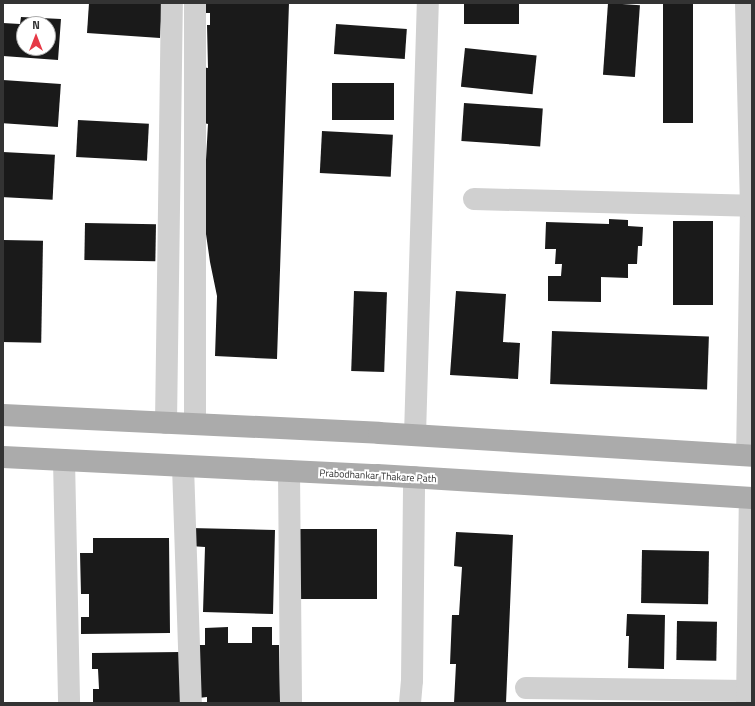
<!DOCTYPE html>
<html>
<head>
<meta charset="utf-8">
<style>
	body { margin:0 }
	#map { position:relative; width:755px; height:706px; overflow:hidden; background:#fff; font-family:"Titillium Web",sans-serif }
	div>[style] { position:absolute }
	.building>* { inset:0; background:#1a1a1a; transform-origin:0 0 }
	.minor>* { height:22px; margin:-11px; padding:0 11px; transform-origin:11px; border-radius:11px; background:#d0d0d0 }
	.major>* { height:22px; margin:-11px; padding:0 11px; transform-origin:11px; border-radius:11px; background:#ababab }
	span { translate:-50% -50%; white-space:nowrap; text-align:center; line-height:1.15; -webkit-text-stroke:4px #fff; paint-order:stroke }
	.street-label { font-size:10px; color:#333 }
	.frame { position:absolute; inset:0; border:4px solid #333; pointer-events:none }
	.north { position:absolute; left:16px; top:16px; width:40px; height:40px; box-sizing:border-box; background:#fff; border:1px solid #adadad; border-radius:50%; rotate:0deg; font-size:11px; font-weight:700; line-height:16px; text-align:center; color:#333 }
	.north::after { content:''; display:block; margin:auto; width:14px; height:18px; background:#e63946; clip-path:polygon(50% 0,100% 100%,50% 72%,0 100%) }
</style>
</head>
<body>
<div id="map">
	<div class="building">
		<i style="clip-path:polygon(89px 3px,162px 3px,160px 38px,87px 33px)"></i>
		<i style="clip-path:polygon(206px 3px,289px 3px,277px 359px,215px 356px,217px 296px,210px 262px,203px 213px,208px 124px,200px 122px,201px 67px,208px 68px,207px 25px,210px 25px,210px 13px,206px 13px)"></i>
		<i style="left:464px;top:3px;width:55px;height:21px"></i>
		<i style="left:608px;top:3px;width:32px;height:72px;rotate:4deg"></i>
		<i style="left:663px;top:3px;width:30px;height:120px"></i>
		<i style="clip-path:polygon(evenodd,21px 17px,61px 19px,58px 60px,3px 56px,3px 23px,20px 24px,21px 17px,24px 24px,48px 24px,48px 48px,24px 48px,24px 24px)"></i>
		<i style="left:336px;top:24px;width:71px;height:30px;rotate:4deg"></i>
		<i style="left:465px;top:48px;width:72px;height:39px;rotate:6deg"></i>
		<i style="left:3px;top:80px;width:58px;height:43px;rotate:4deg"></i>
		<i style="left:332px;top:83px;width:62px;height:37px"></i>
		<i style="left:464px;top:103px;width:79px;height:38px;rotate:4deg"></i>
		<i style="left:78px;top:120px;width:71px;height:37px;rotate:3deg"></i>
		<i style="left:322px;top:131px;width:71px;height:42px;rotate:3deg"></i>
		<i style="left:3px;top:152px;width:52px;height:45px;rotate:3deg"></i>
		<i style="clip-path:polygon(609px 219px,628px 220px,628px 226px,643px 227px,642px 246px,638px 246px,637px 264px,628px 264px,628px 278px,601px 277px,601px 302px,548px 301px,548px 276px,561px 276px,562px 264px,555px 264px,556px 249px,545px 249px,546px 222px,609px 224px)"></i>
		<i style="left:673px;top:221px;width:40px;height:84px"></i>
		<i style="left:85px;top:223px;width:71px;height:37px;rotate:1deg"></i>
		<i style="left:3px;top:240px;width:40px;height:102px;rotate:1deg"></i>
		<i style="left:354px;top:291px;width:33px;height:80px;rotate:2deg"></i>
		<i style="clip-path:polygon(456px 291px,506px 294px,503px 342px,520px 343px,518px 379px,450px 375px)"></i>
		<i style="left:552px;top:331px;width:157px;height:53px;rotate:2deg"></i>
		<i style="clip-path:polygon(190px 528px,275px 530px,273px 614px,203px 612px,205px 547px,190px 546px)"></i>
		<i style="left:299px;top:529px;width:78px;height:70px"></i>
		<i style="clip-path:polygon(456px 532px,513px 535px,506px 703px,454px 703px,456px 664px,450px 664px,452px 615px,459px 615px,462px 567px,454px 566px)"></i>
		<i style="clip-path:polygon(93px 538px,169px 538px,170px 633px,81px 634px,81px 617px,89px 617px,89px 594px,81px 594px,80px 553px,93px 553px)"></i>
		<i style="left:642px;top:550px;width:67px;height:53px;rotate:1deg"></i>
		<i style="clip-path:polygon(627px 614px,665px 615px,664px 669px,628px 668px,629px 636px,626px 636px)"></i>
		<i style="left:677px;top:621px;width:40px;height:39px;rotate:1deg"></i>
		<i style="clip-path:polygon(228px 627px,228px 643px,252px 643px,252px 627px,272px 627px,272px 645px,279px 645px,280px 703px,207px 703px,207px 697px,198px 698px,198px 645px,205px 645px,205px 628px)"></i>
		<i style="clip-path:polygon(181px 652px,181px 703px,93px 703px,93px 689px,99px 689px,98px 669px,92px 669px,92px 653px)"></i>
	</div>
	<div class="minor">
		<i style="left:195px;top:3px;width:421px;rotate:90deg"></i>
		<i style="left:746px;top:3px;width:203px;rotate:88.6deg"></i>
		<i style="left:751px;top:206px;width:249px;rotate:90.9deg"></i>
		<i style="left:474px;top:199px;width:277px;rotate:1.4deg"></i>
		<i style="left:166px;top:423px;width:420px;rotate:-89.2deg"></i>
		<i style="left:415px;top:435px;width:432px;rotate:-88.3deg"></i>
		<i style="left:64px;top:460px;width:243px;rotate:88.8deg"></i>
		<i style="left:183px;top:466px;width:237px;rotate:88.1deg"></i>
		<i style="left:289px;top:471px;width:232px;rotate:89.5deg"></i>
		<i style="left:526px;top:688px;width:221px;rotate:0.8deg"></i>
		<i style="left:410px;top:703px;width:22px;rotate:-85deg"></i>
		<i style="left:412px;top:681px;width:204px;rotate:-89.4deg"></i>
		<i style="left:747px;top:703px;width:205px;rotate:-89.2deg"></i>
	</div>
	<div class="major">
		<i style="left:3px;top:415px;width:376px;rotate:2.7deg"></i>
		<i style="left:379px;top:433px;width:374px;rotate:3.5deg"></i>
		<i style="left:3px;top:457px;width:374px;rotate:2.8deg"></i>
		<i style="left:377px;top:475px;width:376px;rotate:3.5deg"></i>
	</div>
	<div class="street-label">
		<span style="left:378px;top:476px;rotate:3deg">Prabodhankar Thakare Path</span>
	</div>
	<div class="frame"></div>
	<div class="north">N</div>
</div>
</body>
</html>
